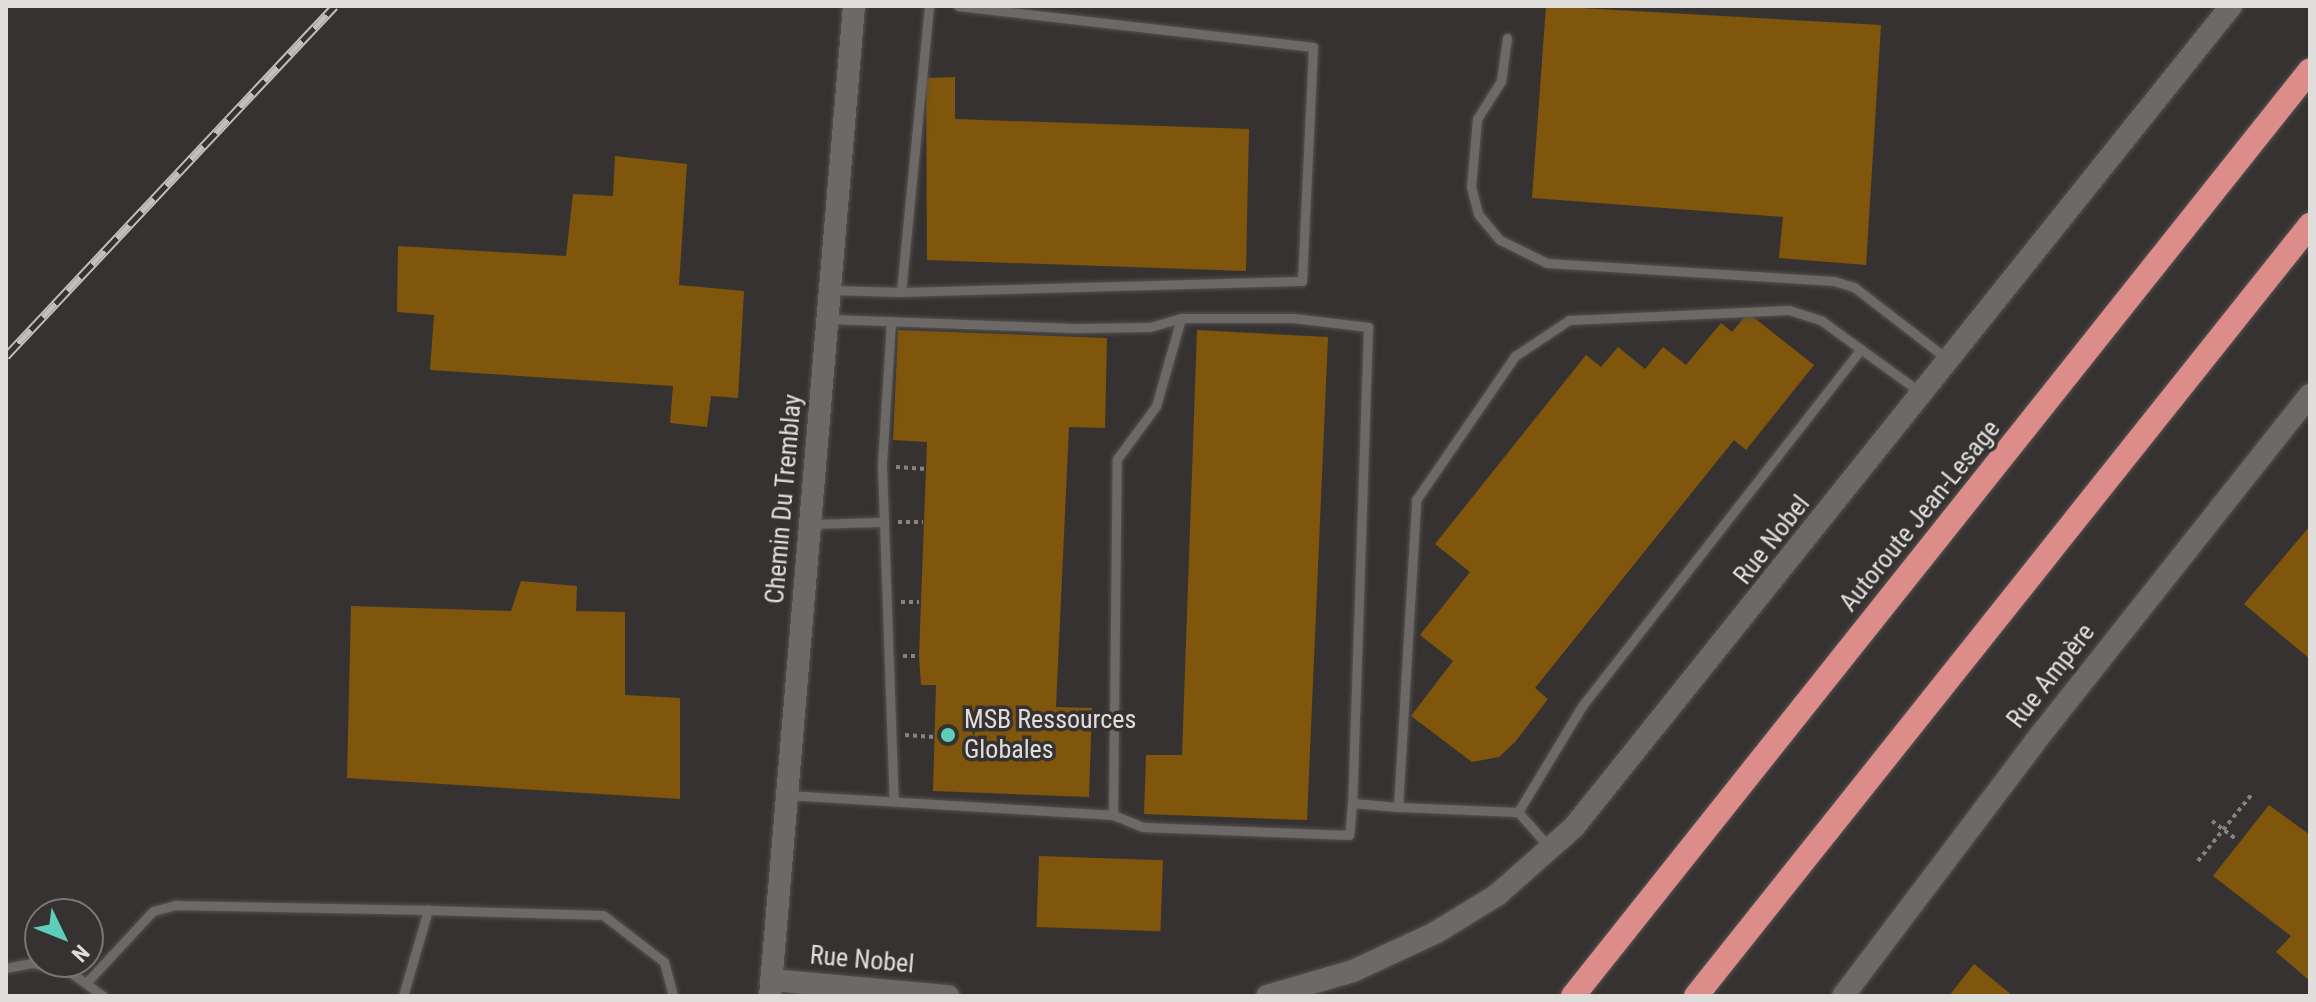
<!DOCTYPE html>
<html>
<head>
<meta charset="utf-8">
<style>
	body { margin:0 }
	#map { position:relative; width:2316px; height:1002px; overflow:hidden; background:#363231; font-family:"Roboto Condensed",sans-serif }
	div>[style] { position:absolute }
	.building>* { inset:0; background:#80560c; transform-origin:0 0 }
	.path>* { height:4px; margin-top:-2px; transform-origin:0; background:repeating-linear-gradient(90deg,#868382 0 4px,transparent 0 8px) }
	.roads { filter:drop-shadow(0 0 2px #545150) drop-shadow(0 0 2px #545150) }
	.service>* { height:9px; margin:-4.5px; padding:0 4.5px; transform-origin:4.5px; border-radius:4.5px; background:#6c6967 }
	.tertiary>* { height:22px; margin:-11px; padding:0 11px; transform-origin:11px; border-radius:11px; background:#6c6967 }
	.motorway>* { height:24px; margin:-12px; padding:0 12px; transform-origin:12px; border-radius:12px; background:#dc8c89 }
	.rail>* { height:9px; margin-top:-4.5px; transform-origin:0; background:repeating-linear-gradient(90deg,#363231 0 18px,#c1bfbe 0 36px); box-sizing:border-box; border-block:2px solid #c1bfbe }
	.dots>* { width:22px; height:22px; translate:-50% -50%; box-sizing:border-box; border:4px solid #363231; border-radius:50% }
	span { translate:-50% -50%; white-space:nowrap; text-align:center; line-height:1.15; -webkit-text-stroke:7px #363231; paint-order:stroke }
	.street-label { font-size:26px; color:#e0dedd }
	.poi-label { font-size:26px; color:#e0dedd }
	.left { translate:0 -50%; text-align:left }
	.frame { position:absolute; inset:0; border:8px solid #e0dedd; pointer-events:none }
	.north { position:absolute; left:24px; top:898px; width:80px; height:80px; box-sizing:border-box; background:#363231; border:2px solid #7a7776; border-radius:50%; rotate:133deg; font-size:22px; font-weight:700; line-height:32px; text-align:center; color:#e0dedd }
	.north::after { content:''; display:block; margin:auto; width:28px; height:36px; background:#5cceba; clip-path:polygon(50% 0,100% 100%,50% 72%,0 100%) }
</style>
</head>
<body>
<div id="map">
	<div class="building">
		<i style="clip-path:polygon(1546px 6px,1881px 25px,1866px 265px,1779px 258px,1783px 217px,1532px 198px)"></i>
		<i style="clip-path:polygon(955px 77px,955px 119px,1249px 129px,1246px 271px,927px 260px,926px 78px)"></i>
		<i style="clip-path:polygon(615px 156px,687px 164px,679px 285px,744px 291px,738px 398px,711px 396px,707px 427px,670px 423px,673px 386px,430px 370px,434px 315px,397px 312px,398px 246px,566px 256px,573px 194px,613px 196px)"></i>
		<i style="clip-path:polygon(1748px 313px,1814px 365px,1746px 450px,1734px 440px,1535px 688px,1548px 699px,1515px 742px,1499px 757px,1472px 762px,1411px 716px,1453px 661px,1420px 635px,1470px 572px,1435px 544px,1586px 355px,1601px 367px,1618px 347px,1645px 369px,1663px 347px,1686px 365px,1721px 323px,1732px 332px)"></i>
		<i style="clip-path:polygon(898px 330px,1107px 338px,1105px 428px,1069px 427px,1056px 707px,1092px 708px,1089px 797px,933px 791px,936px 685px,921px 685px,919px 656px,927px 442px,893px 440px)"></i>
		<i style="clip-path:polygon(1197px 330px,1328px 337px,1307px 820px,1144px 814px,1146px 755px,1182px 755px)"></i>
		<i style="clip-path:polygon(2310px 526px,2310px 659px,2244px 604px)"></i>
		<i style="clip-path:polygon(521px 581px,577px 586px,576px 611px,625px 612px,625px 695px,680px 698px,680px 799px,347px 778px,351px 606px,511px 611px)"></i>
		<i style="clip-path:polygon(2269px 805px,2310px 835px,2310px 981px,2276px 952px,2291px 936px,2213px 876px)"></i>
		<i style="left:1039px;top:856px;width:124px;height:71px;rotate:2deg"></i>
		<i style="clip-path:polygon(1974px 964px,2013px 996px,1949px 996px)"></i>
	</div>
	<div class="path">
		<i style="left:896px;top:467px;width:30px;rotate:4deg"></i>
		<i style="left:898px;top:522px;width:25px"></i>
		<i style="left:901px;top:602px;width:18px"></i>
		<i style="left:903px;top:656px;width:16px"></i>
		<i style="left:905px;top:735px;width:30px;rotate:4deg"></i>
		<i style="left:2212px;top:821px;width:31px;rotate:37deg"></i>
		<i style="left:2198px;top:861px;width:86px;rotate:-51.1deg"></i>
	</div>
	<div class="roads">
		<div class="service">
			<i style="left:1507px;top:38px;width:43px;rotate:97.9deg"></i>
			<i style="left:1501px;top:81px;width:45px;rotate:122.3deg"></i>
			<i style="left:1477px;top:119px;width:68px;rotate:95deg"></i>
			<i style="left:1471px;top:187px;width:28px;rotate:75deg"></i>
			<i style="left:1478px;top:214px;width:34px;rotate:50deg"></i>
			<i style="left:1500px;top:240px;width:52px;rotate:26.1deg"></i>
			<i style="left:1547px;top:263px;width:288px;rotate:3.6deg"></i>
			<i style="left:1834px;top:281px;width:21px;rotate:17deg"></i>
			<i style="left:1854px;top:287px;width:118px;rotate:37.7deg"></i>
			<i style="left:830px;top:290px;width:71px;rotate:1.6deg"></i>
			<i style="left:901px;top:292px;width:287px;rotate:-84.4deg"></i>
			<i style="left:901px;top:292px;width:401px;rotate:-1.6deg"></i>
			<i style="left:1302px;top:281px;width:234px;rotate:-87.3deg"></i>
			<i style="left:1313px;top:47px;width:357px;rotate:-173.4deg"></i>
			<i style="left:830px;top:319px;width:250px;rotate:2.1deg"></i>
			<i style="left:1080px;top:328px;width:70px;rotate:-0.8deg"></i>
			<i style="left:1150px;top:327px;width:32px;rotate:-16deg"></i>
			<i style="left:891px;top:321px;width:144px;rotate:93.6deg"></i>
			<i style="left:882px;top:465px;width:337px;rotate:88deg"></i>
			<i style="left:812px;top:524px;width:72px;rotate:-1.6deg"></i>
			<i style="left:787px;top:795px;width:327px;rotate:3.5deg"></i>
			<i style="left:1352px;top:803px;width:32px;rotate:95deg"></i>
			<i style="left:1349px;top:835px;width:206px;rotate:-177.8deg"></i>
			<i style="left:1143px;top:827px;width:32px;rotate:-158deg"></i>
			<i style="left:1113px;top:815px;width:356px;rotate:-89.4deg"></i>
			<i style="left:1117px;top:459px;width:66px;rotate:-53.7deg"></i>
			<i style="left:1156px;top:406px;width:91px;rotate:-74.1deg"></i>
			<i style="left:1181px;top:318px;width:112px"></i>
			<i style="left:1293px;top:318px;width:76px;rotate:6.8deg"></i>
			<i style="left:1368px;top:327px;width:476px;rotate:91.9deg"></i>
			<i style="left:1352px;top:803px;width:46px;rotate:5deg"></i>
			<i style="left:1518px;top:812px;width:124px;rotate:-58.9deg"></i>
			<i style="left:1582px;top:706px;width:453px;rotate:-52deg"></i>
			<i style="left:1551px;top:849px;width:50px;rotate:-131.7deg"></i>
			<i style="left:1518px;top:812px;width:120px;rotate:-177.6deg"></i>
			<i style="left:1398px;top:807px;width:308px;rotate:-86.6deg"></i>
			<i style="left:1416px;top:500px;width:175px;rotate:-55.5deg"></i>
			<i style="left:1515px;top:356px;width:65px;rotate:-33.7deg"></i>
			<i style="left:1569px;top:320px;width:220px;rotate:-2.6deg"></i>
			<i style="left:1789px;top:310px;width:35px;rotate:18deg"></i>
			<i style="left:1822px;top:321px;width:121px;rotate:35.9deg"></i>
			<i style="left:6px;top:968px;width:26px;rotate:-11deg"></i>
			<i style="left:32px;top:963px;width:35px;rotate:10deg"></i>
			<i style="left:66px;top:969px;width:46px;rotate:36.1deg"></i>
			<i style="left:86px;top:983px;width:98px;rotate:-47.1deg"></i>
			<i style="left:153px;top:911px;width:24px;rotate:-15deg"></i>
			<i style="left:176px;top:905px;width:252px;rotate:1.1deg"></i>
			<i style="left:403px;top:996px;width:90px;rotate:-73.8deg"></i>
			<i style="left:428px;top:910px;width:175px;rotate:1.6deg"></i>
			<i style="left:603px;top:915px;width:77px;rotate:37.6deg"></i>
			<i style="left:664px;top:962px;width:35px;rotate:75deg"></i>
		</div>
		<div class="tertiary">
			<i style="left:771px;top:980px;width:178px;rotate:5.2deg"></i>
			<i style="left:770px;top:996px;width:994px;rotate:-85.15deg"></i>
			<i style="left:1267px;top:996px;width:90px;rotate:-16.2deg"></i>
			<i style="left:1353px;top:971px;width:90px;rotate:-24.9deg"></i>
			<i style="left:1435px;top:933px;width:73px;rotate:-31.5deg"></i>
			<i style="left:1497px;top:895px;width:103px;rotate:-41.4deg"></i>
			<i style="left:1574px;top:827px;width:1052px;rotate:-51.33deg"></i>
			<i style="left:1843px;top:996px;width:317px;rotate:-52.9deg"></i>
			<i style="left:2034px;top:743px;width:444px;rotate:-51.6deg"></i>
		</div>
		<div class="motorway">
			<i style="left:1573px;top:996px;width:1183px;rotate:-51.48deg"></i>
			<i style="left:1696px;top:996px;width:986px;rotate:-51.47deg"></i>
		</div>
	</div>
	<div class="rail">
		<i style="left:6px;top:356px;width:480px;rotate:-46.8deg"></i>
	</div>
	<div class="dots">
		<i style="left:948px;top:735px;background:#5cceba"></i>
	</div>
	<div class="street-label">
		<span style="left:784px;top:499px;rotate:-85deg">Chemin Du Tremblay</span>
		<span style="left:1920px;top:516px;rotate:-51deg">Autoroute Jean-Lesage</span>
		<span style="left:1772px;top:540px;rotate:-52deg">Rue Nobel</span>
		<span style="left:2051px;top:676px;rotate:-52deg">Rue Ampère</span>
		<span style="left:862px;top:960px;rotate:5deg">Rue Nobel</span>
	</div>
	<div class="poi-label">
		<span class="left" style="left:964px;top:735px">MSB Ressources<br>Globales</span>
	</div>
	<div class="frame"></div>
	<div class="north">N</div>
</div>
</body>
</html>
